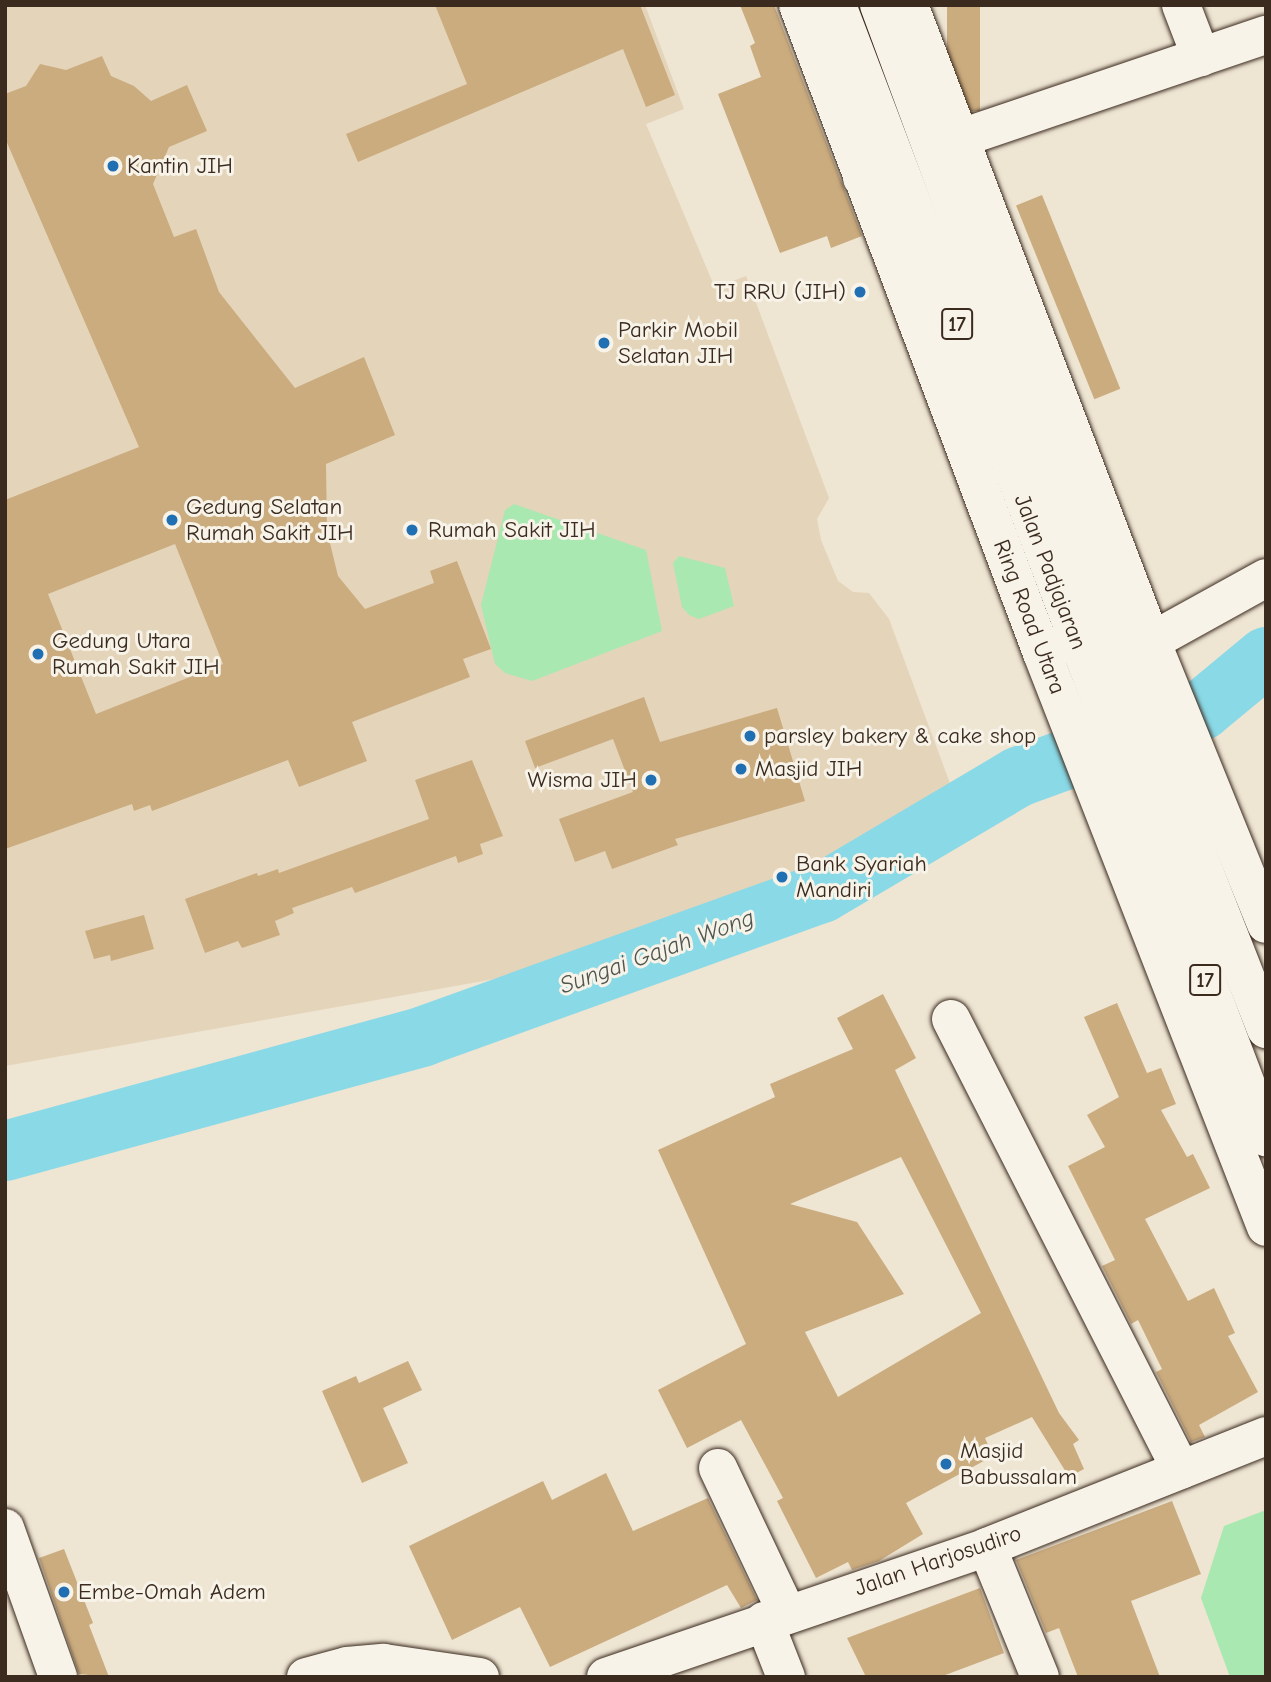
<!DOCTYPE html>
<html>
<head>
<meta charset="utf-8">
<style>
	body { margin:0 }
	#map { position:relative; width:1271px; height:1682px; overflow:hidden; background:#eee5d3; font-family:"Comic Neue",sans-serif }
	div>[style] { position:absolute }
	.built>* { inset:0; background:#e4d4ba }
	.green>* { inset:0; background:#a9e8b0 }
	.river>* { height:60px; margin:-30px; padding:0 30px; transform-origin:30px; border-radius:30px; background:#8ad9e7 }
	.building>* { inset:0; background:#cbac7f; transform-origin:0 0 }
	.roads { filter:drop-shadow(0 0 2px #3b2a1e) drop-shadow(0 0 2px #3b2a1e) }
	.minor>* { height:38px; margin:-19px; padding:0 19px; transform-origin:19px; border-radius:19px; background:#f7f3e8 }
	.highway>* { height:38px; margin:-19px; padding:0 19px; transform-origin:19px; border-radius:19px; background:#f7f3e8 }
	.dots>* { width:19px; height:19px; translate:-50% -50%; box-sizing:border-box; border:4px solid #f7f3e8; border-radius:50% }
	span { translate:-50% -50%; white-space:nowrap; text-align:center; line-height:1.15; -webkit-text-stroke:6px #f7f3e8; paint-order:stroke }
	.shield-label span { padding:2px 5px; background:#f7f3e8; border:2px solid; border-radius:5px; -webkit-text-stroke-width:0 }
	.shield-label { font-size:21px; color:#3b2a1e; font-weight:700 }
	.poi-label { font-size:23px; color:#3b2a1e }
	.left { translate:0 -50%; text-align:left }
	.right { translate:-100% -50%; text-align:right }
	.street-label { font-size:23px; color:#3b2a1e }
	.water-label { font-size:24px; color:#4f5650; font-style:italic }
	.frame { position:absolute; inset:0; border:7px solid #3b2a1e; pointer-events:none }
</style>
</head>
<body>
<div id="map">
	<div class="built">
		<i style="clip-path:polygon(5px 5px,645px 5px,684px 109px,646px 124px,715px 288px,746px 276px,829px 498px,817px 519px,821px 540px,838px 581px,853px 592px,869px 593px,889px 619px,961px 813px,793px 926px,5px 1066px)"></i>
	</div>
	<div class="green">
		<i style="clip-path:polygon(514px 504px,646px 550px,662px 631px,532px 681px,505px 673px,495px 664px,481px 605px,505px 510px)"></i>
		<i style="clip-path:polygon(679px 556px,725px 568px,734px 606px,699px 619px,689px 615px,682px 607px,673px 563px)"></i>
		<i style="clip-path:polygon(1266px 1510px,1266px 1677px,1230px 1677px,1201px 1598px,1224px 1526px)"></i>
	</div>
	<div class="river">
		<i style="left:5px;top:1151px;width:434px;rotate:-15.3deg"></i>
		<i style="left:424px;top:1036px;width:423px;rotate:-19.8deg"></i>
		<i style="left:822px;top:893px;width:228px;rotate:-30.6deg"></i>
		<i style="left:1018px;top:777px;width:196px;rotate:-20deg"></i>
		<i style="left:1202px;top:710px;width:83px;rotate:-39.6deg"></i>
	</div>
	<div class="building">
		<i style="clip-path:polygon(435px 5px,640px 5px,675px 95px,646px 107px,623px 49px,358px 162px,346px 134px,467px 84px)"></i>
		<i style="clip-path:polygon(740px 5px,774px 5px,862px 236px,831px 248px,827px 236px,780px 253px,718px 94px,761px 77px,750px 46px,755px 43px)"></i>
		<i style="left:947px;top:5px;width:33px;height:106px"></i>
		<i style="clip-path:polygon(evenodd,102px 56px,111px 76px,134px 86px,151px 101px,187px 85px,207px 131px,169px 147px,153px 184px,174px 237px,196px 229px,219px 292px,295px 388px,364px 357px,395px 435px,326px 464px,327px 531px,338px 576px,365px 609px,434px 583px,430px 571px,457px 561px,491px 649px,463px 659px,470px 677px,352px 722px,367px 761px,299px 787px,288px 760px,152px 811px,150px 805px,134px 811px,132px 804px,5px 849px,5px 500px,139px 447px,5px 138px,5px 94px,26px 86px,40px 64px,66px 70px,102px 56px,175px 544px,223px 664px,96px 714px,48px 594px,175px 544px)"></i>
		<i style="left:1042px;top:195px;width:209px;height:28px;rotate:68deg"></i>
		<i style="clip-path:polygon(644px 697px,660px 742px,777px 708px,805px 801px,675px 839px,678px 845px,612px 869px,605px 851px,575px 862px,559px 819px,633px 792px,613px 739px,535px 768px,525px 741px)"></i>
		<i style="clip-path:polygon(472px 760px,503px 836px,480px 844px,483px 854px,458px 863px,456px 856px,355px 893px,352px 887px,292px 908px,294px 913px,275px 921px,280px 935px,242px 948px,238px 941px,205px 953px,185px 899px,257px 873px,258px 876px,278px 869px,279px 873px,429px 819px,415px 780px)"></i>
		<i style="clip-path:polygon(144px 915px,154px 949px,111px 961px,110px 955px,94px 959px,85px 931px)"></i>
		<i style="clip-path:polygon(evenodd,883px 994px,916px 1058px,895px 1070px,1059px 1413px,1079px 1440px,1073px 1444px,1084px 1469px,1069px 1477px,1032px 1417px,985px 1438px,993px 1456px,906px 1503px,923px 1534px,879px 1561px,852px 1570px,848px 1562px,816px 1578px,777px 1501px,783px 1498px,741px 1420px,687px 1448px,658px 1390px,746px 1344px,658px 1150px,775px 1097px,770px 1084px,853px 1049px,837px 1018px,883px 994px,901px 1157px,981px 1313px,838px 1397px,805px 1332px,904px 1294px,857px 1222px,790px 1204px,901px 1157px)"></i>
		<i style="clip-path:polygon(1117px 1003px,1147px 1073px,1161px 1068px,1176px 1104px,1161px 1110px,1187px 1157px,1193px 1154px,1210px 1188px,1145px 1219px,1188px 1301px,1214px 1288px,1235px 1333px,1228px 1336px,1258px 1392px,1199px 1425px,1205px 1437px,1191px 1442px,1156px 1372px,1162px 1369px,1138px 1320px,1131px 1324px,1102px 1266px,1115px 1260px,1068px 1166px,1105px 1147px,1087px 1115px,1119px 1097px,1084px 1017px)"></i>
		<i style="clip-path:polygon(408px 1361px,422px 1390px,383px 1408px,408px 1463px,362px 1483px,322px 1391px,356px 1376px,359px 1383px)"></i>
		<i style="clip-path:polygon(606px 1473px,633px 1531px,708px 1498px,757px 1600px,741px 1608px,727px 1585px,550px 1667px,520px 1607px,452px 1640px,409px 1546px,543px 1481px,552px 1500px)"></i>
		<i style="clip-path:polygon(1172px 1501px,1201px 1574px,1131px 1601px,1160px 1677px,1078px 1677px,1059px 1628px,1046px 1633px,1016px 1560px)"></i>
		<i style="clip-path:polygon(64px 1549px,93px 1623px,89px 1625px,109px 1677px,79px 1674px,39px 1558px)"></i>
		<i style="clip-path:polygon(980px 1588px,1004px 1653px,940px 1677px,866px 1677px,847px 1638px)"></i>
	</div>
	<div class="roads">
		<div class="minor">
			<i style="left:798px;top:5px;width:692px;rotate:69.37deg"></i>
			<i style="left:1042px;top:653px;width:616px;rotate:68.68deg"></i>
			<i style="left:909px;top:5px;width:688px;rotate:69.14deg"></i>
			<i style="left:1154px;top:648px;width:298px;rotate:67.9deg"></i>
			<i style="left:1181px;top:5px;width:56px;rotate:69deg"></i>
			<i style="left:961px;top:138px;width:322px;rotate:-18.7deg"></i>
			<i style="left:1152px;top:641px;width:130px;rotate:-28.9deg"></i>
			<i style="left:951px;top:1019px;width:506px;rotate:62.98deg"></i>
			<i style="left:718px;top:1468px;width:161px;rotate:64.6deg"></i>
			<i style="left:5px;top:1528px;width:158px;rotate:70.4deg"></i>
			<i style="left:987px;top:1547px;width:140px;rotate:67.8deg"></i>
			<i style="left:764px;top:1621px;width:60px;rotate:68.6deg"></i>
			<i style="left:306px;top:1677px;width:42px;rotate:-15deg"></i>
			<i style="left:347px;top:1666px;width:37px;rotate:-5deg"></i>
			<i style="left:384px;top:1663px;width:97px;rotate:8.3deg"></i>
			<i style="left:606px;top:1677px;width:403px;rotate:-18.8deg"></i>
			<i style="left:987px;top:1547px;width:300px;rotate:-21.7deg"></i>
		</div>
		<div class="highway">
			<i style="left:837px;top:5px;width:1211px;rotate:69.24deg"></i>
			<i style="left:879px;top:5px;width:662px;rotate:69.76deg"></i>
			<i style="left:1108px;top:626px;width:433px;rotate:68.6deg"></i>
			<i style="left:862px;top:178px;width:37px;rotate:-19deg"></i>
			<i style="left:1042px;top:653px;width:35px;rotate:-22deg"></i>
		</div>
	</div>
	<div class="dots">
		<i style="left:113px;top:166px;background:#1f6fb2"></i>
		<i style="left:860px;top:292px;background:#1f6fb2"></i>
		<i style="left:604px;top:343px;background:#1f6fb2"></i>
		<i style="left:172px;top:520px;background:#1f6fb2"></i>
		<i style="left:412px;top:530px;background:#1f6fb2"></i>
		<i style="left:38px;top:654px;background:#1f6fb2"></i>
		<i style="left:750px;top:736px;background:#1f6fb2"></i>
		<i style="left:741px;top:769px;background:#1f6fb2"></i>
		<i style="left:651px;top:780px;background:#1f6fb2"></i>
		<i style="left:782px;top:877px;background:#1f6fb2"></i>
		<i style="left:946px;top:1464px;background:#1f6fb2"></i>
		<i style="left:64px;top:1592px;background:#1f6fb2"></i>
	</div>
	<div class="shield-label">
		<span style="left:957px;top:324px">17</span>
		<span style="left:1205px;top:980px">17</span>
	</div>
	<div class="poi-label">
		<span class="left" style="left:127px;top:166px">Kantin JIH</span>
		<span class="right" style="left:846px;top:292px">TJ RRU (JIH)</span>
		<span class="left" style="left:618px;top:343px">Parkir Mobil<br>Selatan JIH</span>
		<span class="left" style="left:186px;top:520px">Gedung Selatan<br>Rumah Sakit JIH</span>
		<span class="left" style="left:428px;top:530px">Rumah Sakit JIH</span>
		<span class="left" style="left:52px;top:654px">Gedung Utara<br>Rumah Sakit JIH</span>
		<span class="left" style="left:764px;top:736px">parsley bakery &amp; cake shop</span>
		<span class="left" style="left:755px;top:769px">Masjid JIH</span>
		<span class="right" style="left:637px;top:780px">Wisma JIH</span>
		<span class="left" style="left:796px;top:877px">Bank Syariah<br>Mandiri</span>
		<span class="left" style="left:960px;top:1464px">Masjid<br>Babussalam</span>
		<span class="left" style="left:78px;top:1592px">Embe-Omah Adem</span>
	</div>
	<div class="street-label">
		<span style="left:1050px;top:572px;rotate:69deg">Jalan Padjajaran</span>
		<span style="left:1029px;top:617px;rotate:69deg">Ring Road Utara</span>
		<span style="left:938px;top:1561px;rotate:-19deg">Jalan Harjosudiro</span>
	</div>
	<div class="water-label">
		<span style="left:657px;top:952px;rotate:-20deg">Sungai Gajah Wong</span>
	</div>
	<div class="frame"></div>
</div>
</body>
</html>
